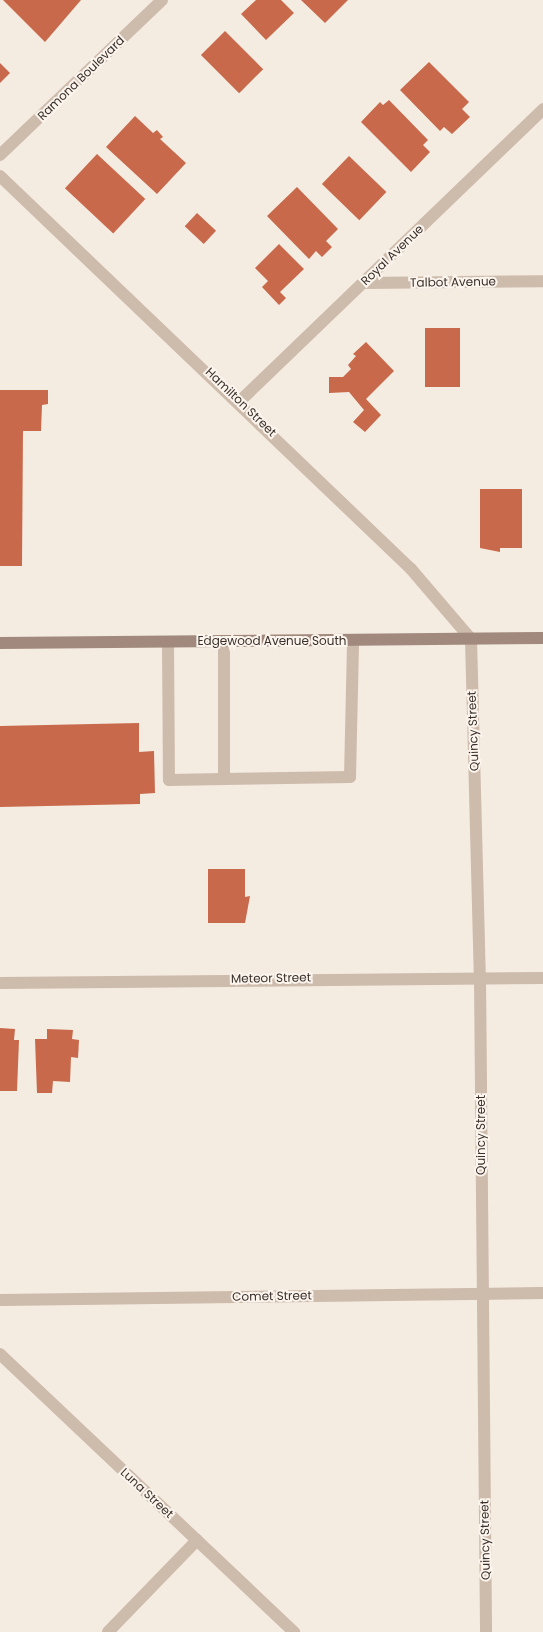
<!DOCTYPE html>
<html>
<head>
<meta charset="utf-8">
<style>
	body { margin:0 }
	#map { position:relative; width:543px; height:1632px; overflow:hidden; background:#f4ebe1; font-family:Poppins,sans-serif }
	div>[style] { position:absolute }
	.building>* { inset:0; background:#c8694b; transform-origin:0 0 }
	.lane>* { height:12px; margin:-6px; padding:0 6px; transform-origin:6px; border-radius:6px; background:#cdbbac }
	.street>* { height:12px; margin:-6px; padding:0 6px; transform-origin:6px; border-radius:6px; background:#cdbbac }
	.secondary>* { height:12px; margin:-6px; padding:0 6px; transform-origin:6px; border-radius:6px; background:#a18a7d }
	span { translate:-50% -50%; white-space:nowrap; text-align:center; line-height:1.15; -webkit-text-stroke:4px #fbf5ee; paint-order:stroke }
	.street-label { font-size:12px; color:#3b302b }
</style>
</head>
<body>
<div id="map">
	<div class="building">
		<i style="clip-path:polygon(3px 0,81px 0,45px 42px)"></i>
		<i style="clip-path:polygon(256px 0,281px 0,294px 13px,266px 40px,241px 14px)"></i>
		<i style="clip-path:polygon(301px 0,348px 0,325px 23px)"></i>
		<i style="left:225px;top:31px;width:54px;height:34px;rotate:45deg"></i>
		<i style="clip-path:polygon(429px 62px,469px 102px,462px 109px,470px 117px,452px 134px,444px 127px,440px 131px,400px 90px)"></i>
		<i style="clip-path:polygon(0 63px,10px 73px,0 83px)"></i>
		<i style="clip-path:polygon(389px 100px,428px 140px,423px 145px,430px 152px,411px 172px,361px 122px,380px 102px,383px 105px)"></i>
		<i style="clip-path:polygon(135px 116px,153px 133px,157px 130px,163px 137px,160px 139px,186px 163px,157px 194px,106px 147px)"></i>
		<i style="left:97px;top:154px;width:66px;height:47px;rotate:43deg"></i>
		<i style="left:349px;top:156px;width:52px;height:39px;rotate:44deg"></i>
		<i style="clip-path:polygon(297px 187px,338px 229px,326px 241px,332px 247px,322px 257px,316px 251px,309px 259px,267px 216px)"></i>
		<i style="left:197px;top:213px;width:26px;height:18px;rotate:43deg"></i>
		<i style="clip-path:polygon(279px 244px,304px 269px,280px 292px,286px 298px,279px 305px,262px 287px,268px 281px,255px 268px)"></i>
		<i style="left:425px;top:328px;width:35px;height:59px"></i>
		<i style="clip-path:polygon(366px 342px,394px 371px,366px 399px,381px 415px,365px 432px,353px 422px,364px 410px,349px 392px,329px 393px,329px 377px,343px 377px,351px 369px,348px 365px,356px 356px,353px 354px)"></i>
		<i style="clip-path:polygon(0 390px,48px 390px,48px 404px,42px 405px,41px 431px,23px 431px,22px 566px,0 566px)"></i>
		<i style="clip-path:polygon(480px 489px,522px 489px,522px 548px,500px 548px,500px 552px,480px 548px)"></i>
		<i style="clip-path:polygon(139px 723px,139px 752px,154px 751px,155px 793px,140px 794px,140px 804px,0 807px,0 726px)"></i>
		<i style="clip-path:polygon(208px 869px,245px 869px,245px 897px,250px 896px,245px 923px,208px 923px)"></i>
		<i style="clip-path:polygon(0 1028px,15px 1029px,14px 1040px,19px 1040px,17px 1091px,0 1091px)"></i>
		<i style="clip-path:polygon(47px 1029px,73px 1030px,72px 1039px,79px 1040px,78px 1058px,71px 1057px,70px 1082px,53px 1081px,52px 1093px,37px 1093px,35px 1039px,47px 1039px)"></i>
	</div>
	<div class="lane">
		<i style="left:224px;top:641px;width:138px;rotate:90deg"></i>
		<i style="left:224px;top:779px;width:126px;rotate:-0.9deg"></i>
		<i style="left:350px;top:777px;width:137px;rotate:-88.7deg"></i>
		<i style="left:168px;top:642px;width:138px;rotate:89.6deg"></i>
		<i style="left:169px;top:780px;width:55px;rotate:-1deg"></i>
	</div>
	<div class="street">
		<i style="left:0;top:155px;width:224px;rotate:-43.7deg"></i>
		<i style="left:0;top:176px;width:569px;rotate:43.72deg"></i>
		<i style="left:411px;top:569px;width:92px;rotate:49.4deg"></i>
		<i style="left:471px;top:639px;width:339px;rotate:88.5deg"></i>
		<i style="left:480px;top:978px;width:654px;rotate:89.47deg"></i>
		<i style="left:364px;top:283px;width:179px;rotate:-0.6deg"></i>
		<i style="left:240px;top:401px;width:421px;rotate:-43.9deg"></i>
		<i style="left:0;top:983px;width:543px;rotate:-0.53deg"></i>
		<i style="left:0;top:1300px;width:543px;rotate:-0.74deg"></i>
		<i style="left:0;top:1354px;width:405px;rotate:43.4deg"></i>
		<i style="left:108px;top:1632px;width:128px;rotate:-45.9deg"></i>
	</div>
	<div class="secondary">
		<i style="left:0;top:643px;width:543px;rotate:-0.53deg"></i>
	</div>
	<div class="street-label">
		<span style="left:81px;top:78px;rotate:-44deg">Ramona Boulevard</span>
		<span style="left:392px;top:255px;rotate:-44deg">Royal Avenue</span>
		<span style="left:453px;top:282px;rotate:-1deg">Talbot Avenue</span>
		<span style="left:241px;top:402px;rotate:44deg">Hamilton Street</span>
		<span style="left:272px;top:641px">Edgewood Avenue South</span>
		<span style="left:473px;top:731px;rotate:-92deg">Quincy Street</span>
		<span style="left:271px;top:978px;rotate:-1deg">Meteor Street</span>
		<span style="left:481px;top:1135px;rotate:-90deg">Quincy Street</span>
		<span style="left:272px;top:1296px;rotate:-1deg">Comet Street</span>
		<span style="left:147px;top:1493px;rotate:43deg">Luna Street</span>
		<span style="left:485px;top:1540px;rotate:-91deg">Quincy Street</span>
	</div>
</div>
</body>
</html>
